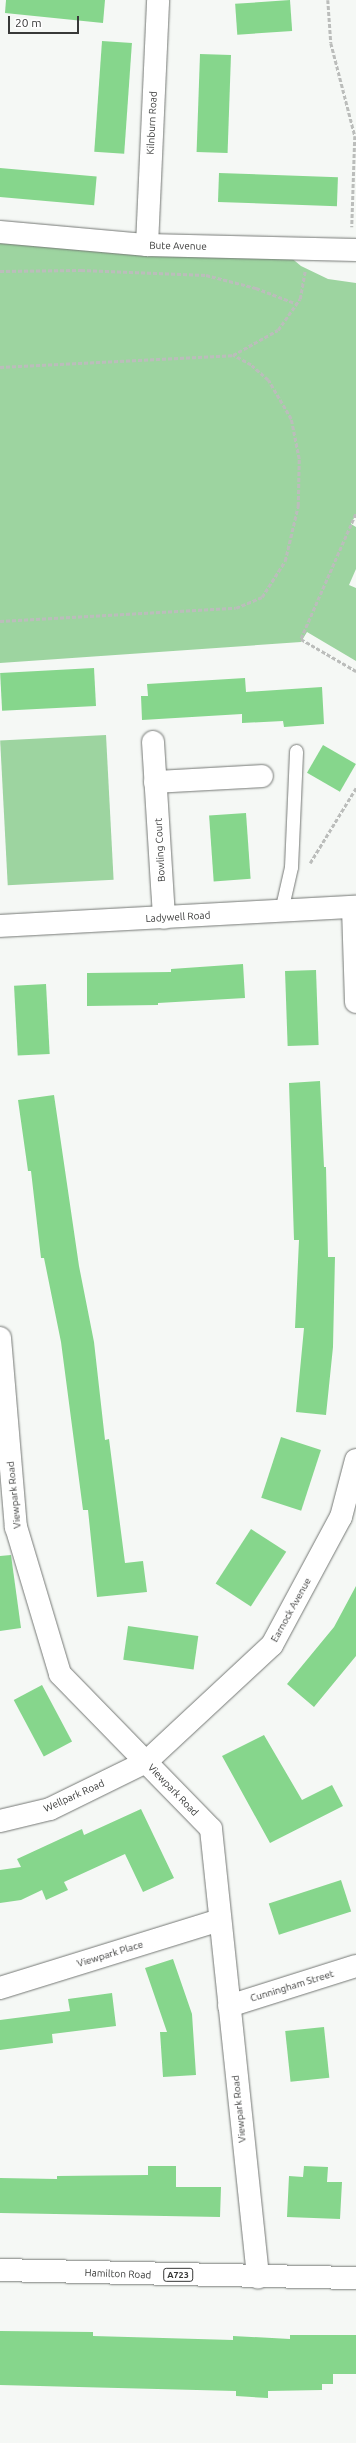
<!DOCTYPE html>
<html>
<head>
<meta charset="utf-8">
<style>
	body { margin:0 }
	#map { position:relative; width:356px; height:2443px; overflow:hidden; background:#f5f8f5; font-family:Ubuntu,sans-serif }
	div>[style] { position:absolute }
	.green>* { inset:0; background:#9dd4a0; transform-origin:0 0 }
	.building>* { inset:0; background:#86d68c; transform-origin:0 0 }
	.path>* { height:2.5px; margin-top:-1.25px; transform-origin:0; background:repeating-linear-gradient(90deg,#bbbdbb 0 4px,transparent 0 6px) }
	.roads { filter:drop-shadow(0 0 1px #757875) drop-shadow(0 0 1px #757875) }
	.service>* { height:13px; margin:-6.5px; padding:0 6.5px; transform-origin:6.5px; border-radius:6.5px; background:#fff }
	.minor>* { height:22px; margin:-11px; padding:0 11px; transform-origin:11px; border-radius:11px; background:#fff }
	.primary>* { height:22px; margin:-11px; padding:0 11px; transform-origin:11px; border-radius:11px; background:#fff }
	span { translate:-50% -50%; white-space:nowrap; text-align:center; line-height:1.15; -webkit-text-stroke:4px #fff; paint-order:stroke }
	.shield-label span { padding:1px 3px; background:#fff; border:1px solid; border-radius:3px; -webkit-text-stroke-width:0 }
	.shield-label { font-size:9px; color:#383938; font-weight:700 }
	.street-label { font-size:10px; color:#383938 }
	.scale { position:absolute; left:8px; top:16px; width:71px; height:18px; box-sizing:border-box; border:2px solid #383938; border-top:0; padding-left:5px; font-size:12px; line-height:14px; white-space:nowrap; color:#383938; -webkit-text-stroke:3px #fff; paint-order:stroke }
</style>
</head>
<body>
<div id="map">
	<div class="green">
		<i style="clip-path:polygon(0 237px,283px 251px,301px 266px,328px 279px,356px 283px,356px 514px,351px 524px,356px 527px,356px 569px,349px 585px,356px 588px,356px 661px,307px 632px,301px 642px,0 663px)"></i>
		<i style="left:106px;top:735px;width:145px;height:106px;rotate:87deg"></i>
	</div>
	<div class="building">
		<i style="clip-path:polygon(6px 0,105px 0,103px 23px,5px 13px)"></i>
		<i style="left:290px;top:0;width:31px;height:55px;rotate:86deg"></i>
		<i style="left:102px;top:41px;width:30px;height:111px;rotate:4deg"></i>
		<i style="left:200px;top:54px;width:31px;height:98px;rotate:2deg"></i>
		<i style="left:0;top:168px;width:97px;height:29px;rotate:5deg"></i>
		<i style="left:219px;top:173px;width:119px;height:29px;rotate:2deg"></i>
		<i style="left:94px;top:668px;width:38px;height:94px;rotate:87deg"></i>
		<i style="clip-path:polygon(245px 678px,246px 692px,322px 687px,324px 724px,284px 727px,283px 721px,242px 723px,242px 714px,142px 720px,141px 696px,148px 696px,147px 684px)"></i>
		<i style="left:323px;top:745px;width:38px;height:32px;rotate:30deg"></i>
		<i style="left:246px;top:813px;width:66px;height:37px;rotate:86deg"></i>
		<i style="clip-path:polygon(243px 964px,245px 998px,158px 1003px,158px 1005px,87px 1006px,87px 973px,171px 972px,171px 969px)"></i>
		<i style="left:316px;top:970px;width:75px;height:31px;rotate:88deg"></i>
		<i style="left:46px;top:984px;width:70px;height:32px;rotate:87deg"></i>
		<i style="clip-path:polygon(320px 1081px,324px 1167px,326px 1167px,328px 1257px,335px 1257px,333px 1347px,326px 1415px,296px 1412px,304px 1328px,295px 1328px,299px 1240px,294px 1240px,289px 1083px)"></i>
		<i style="clip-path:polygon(54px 1095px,79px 1266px,94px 1342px,105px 1440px,109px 1439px,125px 1563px,143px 1561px,147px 1592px,97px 1597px,88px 1510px,83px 1510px,61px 1342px,44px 1258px,41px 1258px,31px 1171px,28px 1171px,18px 1100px)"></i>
		<i style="left:281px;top:1437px;width:42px;height:64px;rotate:18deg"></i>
		<i style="left:251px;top:1529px;width:42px;height:65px;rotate:33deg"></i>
		<i style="clip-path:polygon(11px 1555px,21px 1628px,0 1631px,0 1556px)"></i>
		<i style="clip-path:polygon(356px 1586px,356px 1656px,314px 1707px,287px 1684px,334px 1627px)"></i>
		<i style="left:128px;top:1626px;width:71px;height:34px;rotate:8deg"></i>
		<i style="left:42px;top:1685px;width:64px;height:32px;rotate:62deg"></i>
		<i style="clip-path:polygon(264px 1735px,302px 1800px,332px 1785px,343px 1806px,270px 1843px,222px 1756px)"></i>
		<i style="clip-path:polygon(141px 1809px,174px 1878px,143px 1892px,125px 1854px,64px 1882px,68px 1890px,46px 1900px,42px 1890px,21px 1900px,0 1903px,0 1870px,21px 1867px,17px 1859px,82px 1829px,84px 1835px)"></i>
		<i style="left:341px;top:1880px;width:33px;height:76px;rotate:72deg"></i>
		<i style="clip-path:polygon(173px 1959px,192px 2014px,196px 2075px,163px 2077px,160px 2032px,167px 2032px,145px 1968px)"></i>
		<i style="clip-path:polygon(112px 1993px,116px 2026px,52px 2034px,53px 2043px,0 2050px,0 2020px,70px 2011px,68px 1999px)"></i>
		<i style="left:324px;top:2027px;width:51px;height:39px;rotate:84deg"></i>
		<i style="clip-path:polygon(148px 2166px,176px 2166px,176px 2187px,221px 2187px,220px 2217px,0 2213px,0 2178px,57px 2179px,57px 2176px,148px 2175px)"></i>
		<i style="clip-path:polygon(304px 2166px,328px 2167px,327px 2182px,342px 2182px,340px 2219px,287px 2217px,289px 2176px,303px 2177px)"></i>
		<i style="clip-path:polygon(0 2331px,93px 2332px,93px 2336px,233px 2340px,233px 2336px,290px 2339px,290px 2335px,356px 2335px,356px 2374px,333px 2374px,333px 2384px,322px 2384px,322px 2390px,268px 2391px,268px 2398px,236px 2396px,236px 2391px,0 2385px)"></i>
	</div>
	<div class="path">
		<i style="left:328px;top:0;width:43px;rotate:86deg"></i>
		<i style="left:331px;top:43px;width:96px;rotate:75.5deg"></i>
		<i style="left:355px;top:136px;width:91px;rotate:91.9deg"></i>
		<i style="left:0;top:271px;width:81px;rotate:-0.7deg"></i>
		<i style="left:81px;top:270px;width:125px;rotate:2.3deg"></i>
		<i style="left:206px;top:275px;width:52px;rotate:14.6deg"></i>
		<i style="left:256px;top:288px;width:44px;rotate:21.3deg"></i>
		<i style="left:0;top:367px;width:233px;rotate:-2.9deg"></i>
		<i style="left:233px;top:355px;width:51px;rotate:-29.1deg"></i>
		<i style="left:278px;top:330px;width:38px;rotate:-55deg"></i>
		<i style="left:300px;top:299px;width:28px;rotate:-80deg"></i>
		<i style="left:356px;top:514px;width:137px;rotate:113.7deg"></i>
		<i style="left:301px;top:639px;width:64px;rotate:30.2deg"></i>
		<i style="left:0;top:621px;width:236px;rotate:-3.2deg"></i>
		<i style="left:236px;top:608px;width:28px;rotate:-23deg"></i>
		<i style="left:262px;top:597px;width:43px;rotate:-57.4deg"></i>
		<i style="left:285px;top:561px;width:57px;rotate:-76.7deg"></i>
		<i style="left:298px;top:506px;width:47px;rotate:-88.8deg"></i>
		<i style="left:299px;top:459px;width:41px;rotate:-101.3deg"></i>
		<i style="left:291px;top:419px;width:45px;rotate:-120.5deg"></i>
		<i style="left:268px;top:380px;width:23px;rotate:-139deg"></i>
		<i style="left:251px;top:365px;width:21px;rotate:-151deg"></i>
		<i style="left:310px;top:863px;width:88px;rotate:-58.5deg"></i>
	</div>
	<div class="roads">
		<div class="service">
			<i style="left:281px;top:911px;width:45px;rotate:-77.2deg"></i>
			<i style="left:291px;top:867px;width:116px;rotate:-87.5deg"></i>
		</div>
		<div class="minor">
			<i style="left:0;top:232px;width:148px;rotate:5.1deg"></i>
			<i style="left:147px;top:245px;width:209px;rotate:1.4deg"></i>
			<i style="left:147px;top:245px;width:245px;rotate:-87.4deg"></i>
			<i style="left:153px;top:742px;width:176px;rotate:86.4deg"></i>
			<i style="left:155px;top:782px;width:107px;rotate:-3.2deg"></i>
			<i style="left:353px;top:907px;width:95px;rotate:88.2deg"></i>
			<i style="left:0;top:926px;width:357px;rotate:-3.1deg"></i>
			<i style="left:0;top:1338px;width:190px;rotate:85.2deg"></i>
			<i style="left:16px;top:1527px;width:153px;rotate:73.3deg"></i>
			<i style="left:60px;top:1674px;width:216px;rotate:45.7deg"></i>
			<i style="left:211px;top:1829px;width:451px;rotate:84deg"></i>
			<i style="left:0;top:1821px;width:51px;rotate:-13.5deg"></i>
			<i style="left:50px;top:1809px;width:107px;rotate:-26.1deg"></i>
			<i style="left:146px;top:1762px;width:172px;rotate:-42.9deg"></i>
			<i style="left:272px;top:1645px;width:145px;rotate:-61.7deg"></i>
			<i style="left:341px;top:1517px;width:59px;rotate:-75.3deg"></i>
			<i style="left:0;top:1988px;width:230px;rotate:-17.2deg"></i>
			<i style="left:229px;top:2006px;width:133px;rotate:-17.5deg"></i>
		</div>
		<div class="primary">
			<i style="left:0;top:2270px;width:356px;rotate:1.3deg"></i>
		</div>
	</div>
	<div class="shield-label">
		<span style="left:178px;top:2275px">A723</span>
	</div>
	<div class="street-label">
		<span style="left:152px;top:123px;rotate:-87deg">Kilnburn Road</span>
		<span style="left:178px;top:246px;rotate:1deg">Bute Avenue</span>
		<span style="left:160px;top:850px;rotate:-93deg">Bowling Court</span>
		<span style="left:178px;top:917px;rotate:-3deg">Ladywell Road</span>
		<span style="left:14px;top:1495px;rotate:-96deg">Viewpark Road</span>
		<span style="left:291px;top:1610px;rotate:-61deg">Earnock Avenue</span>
		<span style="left:173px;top:1790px;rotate:46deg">Viewpark Road</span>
		<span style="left:74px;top:1796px;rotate:-24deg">Wellpark Road</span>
		<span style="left:110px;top:1954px;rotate:-17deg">Viewpark Place</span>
		<span style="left:292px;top:1986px;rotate:-17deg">Cunningham Street</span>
		<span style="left:239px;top:2109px;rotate:-96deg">Viewpark Road</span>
		<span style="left:118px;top:2274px;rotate:2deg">Hamilton Road</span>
	</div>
	<div class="scale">20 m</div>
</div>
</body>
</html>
